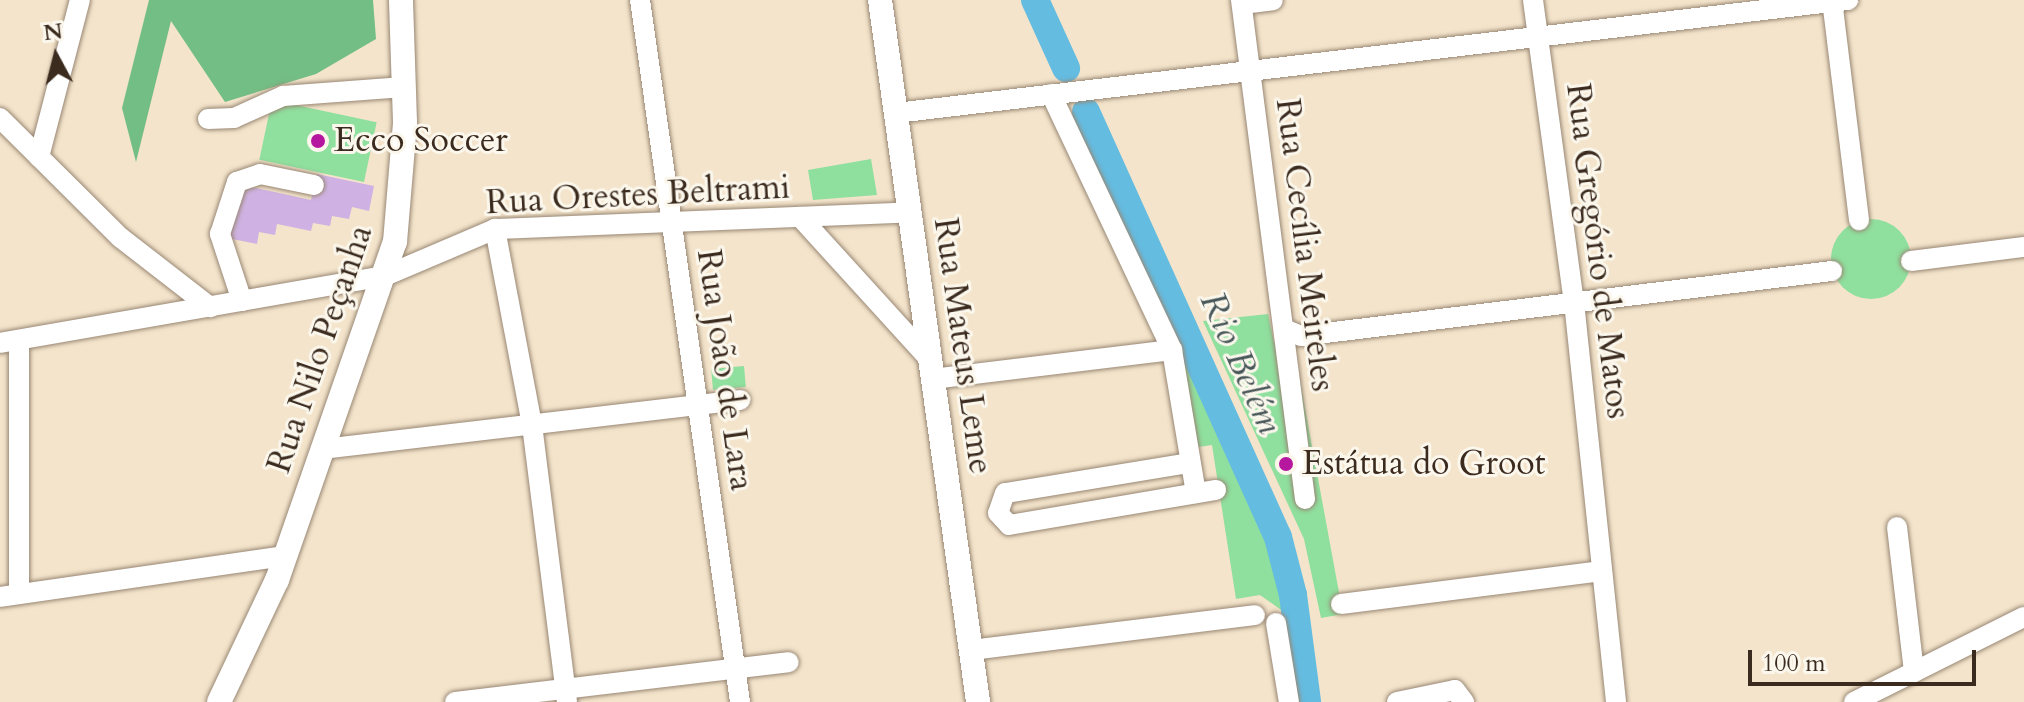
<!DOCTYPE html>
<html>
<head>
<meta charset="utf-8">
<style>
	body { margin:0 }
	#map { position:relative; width:2024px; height:702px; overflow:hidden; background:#f4e4cb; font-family:Cardo,serif }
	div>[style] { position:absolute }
	.green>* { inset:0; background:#8fdf9e; transform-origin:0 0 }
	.round { border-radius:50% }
	.forest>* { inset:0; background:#73be85 }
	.river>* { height:28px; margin:-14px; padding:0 14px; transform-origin:14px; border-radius:14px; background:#64bce1 }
	.building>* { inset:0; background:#cfb2e3 }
	.roads { filter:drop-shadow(0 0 2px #988774) drop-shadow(0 0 2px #988774) }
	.minor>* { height:20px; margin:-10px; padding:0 10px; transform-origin:10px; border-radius:10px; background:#fff }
	.major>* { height:24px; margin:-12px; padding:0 12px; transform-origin:12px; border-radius:12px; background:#fff }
	.dots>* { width:22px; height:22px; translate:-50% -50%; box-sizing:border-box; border:4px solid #fbf7ec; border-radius:50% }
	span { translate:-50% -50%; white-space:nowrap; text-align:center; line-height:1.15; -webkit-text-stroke:6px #fbf7ec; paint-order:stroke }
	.poi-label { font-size:34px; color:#3b2a1e }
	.left { translate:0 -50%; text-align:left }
	.street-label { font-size:34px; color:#3b2a1e }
	.water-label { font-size:36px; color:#475658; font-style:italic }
	.north { position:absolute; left:16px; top:16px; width:80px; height:80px; -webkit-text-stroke:6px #fbf7ec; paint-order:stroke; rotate:353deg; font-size:22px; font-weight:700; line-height:32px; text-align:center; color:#3b2a1e }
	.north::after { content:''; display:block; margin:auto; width:28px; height:36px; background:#3b2a1e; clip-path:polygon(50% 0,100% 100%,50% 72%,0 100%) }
	.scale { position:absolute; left:1748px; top:650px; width:228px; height:36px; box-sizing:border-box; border:4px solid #3b2a1e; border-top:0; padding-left:10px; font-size:24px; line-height:28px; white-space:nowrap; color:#3b2a1e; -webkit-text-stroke:6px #fbf7ec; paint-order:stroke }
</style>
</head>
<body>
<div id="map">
	<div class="green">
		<i style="left:272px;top:100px;width:107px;height:61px;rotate:12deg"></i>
		<i style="clip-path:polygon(871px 159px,877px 195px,813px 200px,808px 170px)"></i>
		<i class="round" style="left:1831px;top:219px;width:80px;height:80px"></i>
		<i style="clip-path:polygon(1268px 314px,1274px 342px,1293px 343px,1343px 614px,1321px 618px,1304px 539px,1203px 321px)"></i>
		<i style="clip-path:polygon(1180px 341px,1258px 516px,1291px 617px,1260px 595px,1236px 599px,1212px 445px,1198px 447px)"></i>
		<i style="left:744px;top:366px;width:21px;height:33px;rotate:85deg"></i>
	</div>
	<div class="forest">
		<i style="clip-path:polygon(149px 0,373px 0,376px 39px,316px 74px,225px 102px,171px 21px,136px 162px,122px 108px)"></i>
	</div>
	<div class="river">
		<i style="left:1035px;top:0;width:75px;rotate:65.5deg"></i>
		<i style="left:1086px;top:112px;width:466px;rotate:65.7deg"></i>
		<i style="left:1278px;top:537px;width:60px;rotate:75.5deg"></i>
		<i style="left:1293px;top:595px;width:108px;rotate:82.5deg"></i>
	</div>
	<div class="building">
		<i style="clip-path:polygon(317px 174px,374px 186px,369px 211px,352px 207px,349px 219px,332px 216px,330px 226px,313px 223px,311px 231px,277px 224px,275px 235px,259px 232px,257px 244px,227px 238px,238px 184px,311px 200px)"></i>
	</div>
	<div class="roads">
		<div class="minor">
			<i style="left:640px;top:0;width:709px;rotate:81.89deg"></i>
			<i style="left:1241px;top:0;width:503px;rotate:82.69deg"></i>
			<i style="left:1533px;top:0;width:305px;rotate:82.3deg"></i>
			<i style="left:1574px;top:302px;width:402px;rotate:84deg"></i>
			<i style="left:1832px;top:0;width:222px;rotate:83deg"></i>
			<i style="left:1242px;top:4px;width:31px;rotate:-7deg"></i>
			<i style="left:1051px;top:94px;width:283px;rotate:64.7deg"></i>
			<i style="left:1172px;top:350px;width:145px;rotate:80.5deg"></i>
			<i style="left:896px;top:113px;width:959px;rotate:-6.77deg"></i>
			<i style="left:0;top:118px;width:170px;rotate:44.8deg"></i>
			<i style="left:121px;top:238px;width:113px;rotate:37.8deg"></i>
			<i style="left:208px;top:119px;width:26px;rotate:-2deg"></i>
			<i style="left:234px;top:118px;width:54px;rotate:-24.2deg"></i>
			<i style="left:283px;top:96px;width:121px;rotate:-4.3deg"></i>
			<i style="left:39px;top:157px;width:162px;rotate:-75.4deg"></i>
			<i style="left:800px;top:217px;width:195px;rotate:47.7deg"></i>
			<i style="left:495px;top:229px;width:199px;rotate:79.3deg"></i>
			<i style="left:532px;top:425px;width:279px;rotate:82.8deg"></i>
			<i style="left:1911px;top:261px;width:114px;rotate:-7.1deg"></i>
			<i style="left:242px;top:301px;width:71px;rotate:-108.2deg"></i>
			<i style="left:220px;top:234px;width:55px;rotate:-71.9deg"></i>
			<i style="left:237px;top:182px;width:24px;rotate:-19deg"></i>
			<i style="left:260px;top:174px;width:55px;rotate:11.5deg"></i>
			<i style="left:1284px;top:329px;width:18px;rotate:22deg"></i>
			<i style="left:1301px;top:336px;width:535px;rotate:-6.98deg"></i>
			<i style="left:19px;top:340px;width:254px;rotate:90deg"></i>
			<i style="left:0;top:343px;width:391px;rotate:-9.9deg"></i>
			<i style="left:385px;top:276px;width:120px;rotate:-23.1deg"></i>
			<i style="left:495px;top:229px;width:415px;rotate:-2.3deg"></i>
			<i style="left:932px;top:379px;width:242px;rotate:-6.9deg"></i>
			<i style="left:323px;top:449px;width:420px;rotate:-6.7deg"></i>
			<i style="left:1189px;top:463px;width:186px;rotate:170.7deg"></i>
			<i style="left:1005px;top:493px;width:21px;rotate:109deg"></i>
			<i style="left:998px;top:513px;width:16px;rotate:47deg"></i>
			<i style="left:1009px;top:525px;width:210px;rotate:-9.6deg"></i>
			<i style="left:1897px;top:527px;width:146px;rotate:83.3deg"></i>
			<i style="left:0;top:597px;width:289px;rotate:-8.2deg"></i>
			<i style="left:1341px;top:604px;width:263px;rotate:-7.2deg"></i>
			<i style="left:1276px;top:623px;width:80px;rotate:80.7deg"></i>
			<i style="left:971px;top:650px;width:286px;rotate:-7deg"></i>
			<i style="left:455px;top:702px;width:336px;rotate:-6.8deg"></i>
			<i style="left:1397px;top:702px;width:59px;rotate:-11.7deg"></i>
			<i style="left:1455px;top:690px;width:15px;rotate:53deg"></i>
			<i style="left:1854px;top:702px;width:190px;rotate:-26.6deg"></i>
		</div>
		<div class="major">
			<i style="left:880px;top:0;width:709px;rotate:82.05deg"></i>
			<i style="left:219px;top:702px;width:135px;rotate:-64.6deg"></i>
			<i style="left:277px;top:580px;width:358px;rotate:-70.8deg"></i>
			<i style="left:395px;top:242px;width:120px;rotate:-85.2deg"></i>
			<i style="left:405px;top:122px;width:122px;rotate:-91.9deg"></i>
		</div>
	</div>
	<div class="dots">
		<i style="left:318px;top:141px;background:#b5179e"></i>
		<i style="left:1286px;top:464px;background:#b5179e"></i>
	</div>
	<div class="poi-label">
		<span class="left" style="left:334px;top:141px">Ecco Soccer</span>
		<span class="left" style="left:1302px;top:464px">Estátua do Groot</span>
	</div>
	<div class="street-label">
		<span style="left:638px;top:195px;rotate:-3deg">Rua Orestes Beltrami</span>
		<span style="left:1305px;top:245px;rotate:83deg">Rua Cecília Meireles</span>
		<span style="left:1598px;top:251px;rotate:83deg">Rua Gregório de Matos</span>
		<span style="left:963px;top:346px;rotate:82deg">Rua Mateus Leme</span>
		<span style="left:320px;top:349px;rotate:-71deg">Rua Nilo Peçanha</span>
		<span style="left:725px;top:370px;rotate:82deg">Rua João de Lara</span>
	</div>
	<div class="water-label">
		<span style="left:1241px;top:363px;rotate:66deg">Rio Belém</span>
	</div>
	<div class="north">N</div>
	<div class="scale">100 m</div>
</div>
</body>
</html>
